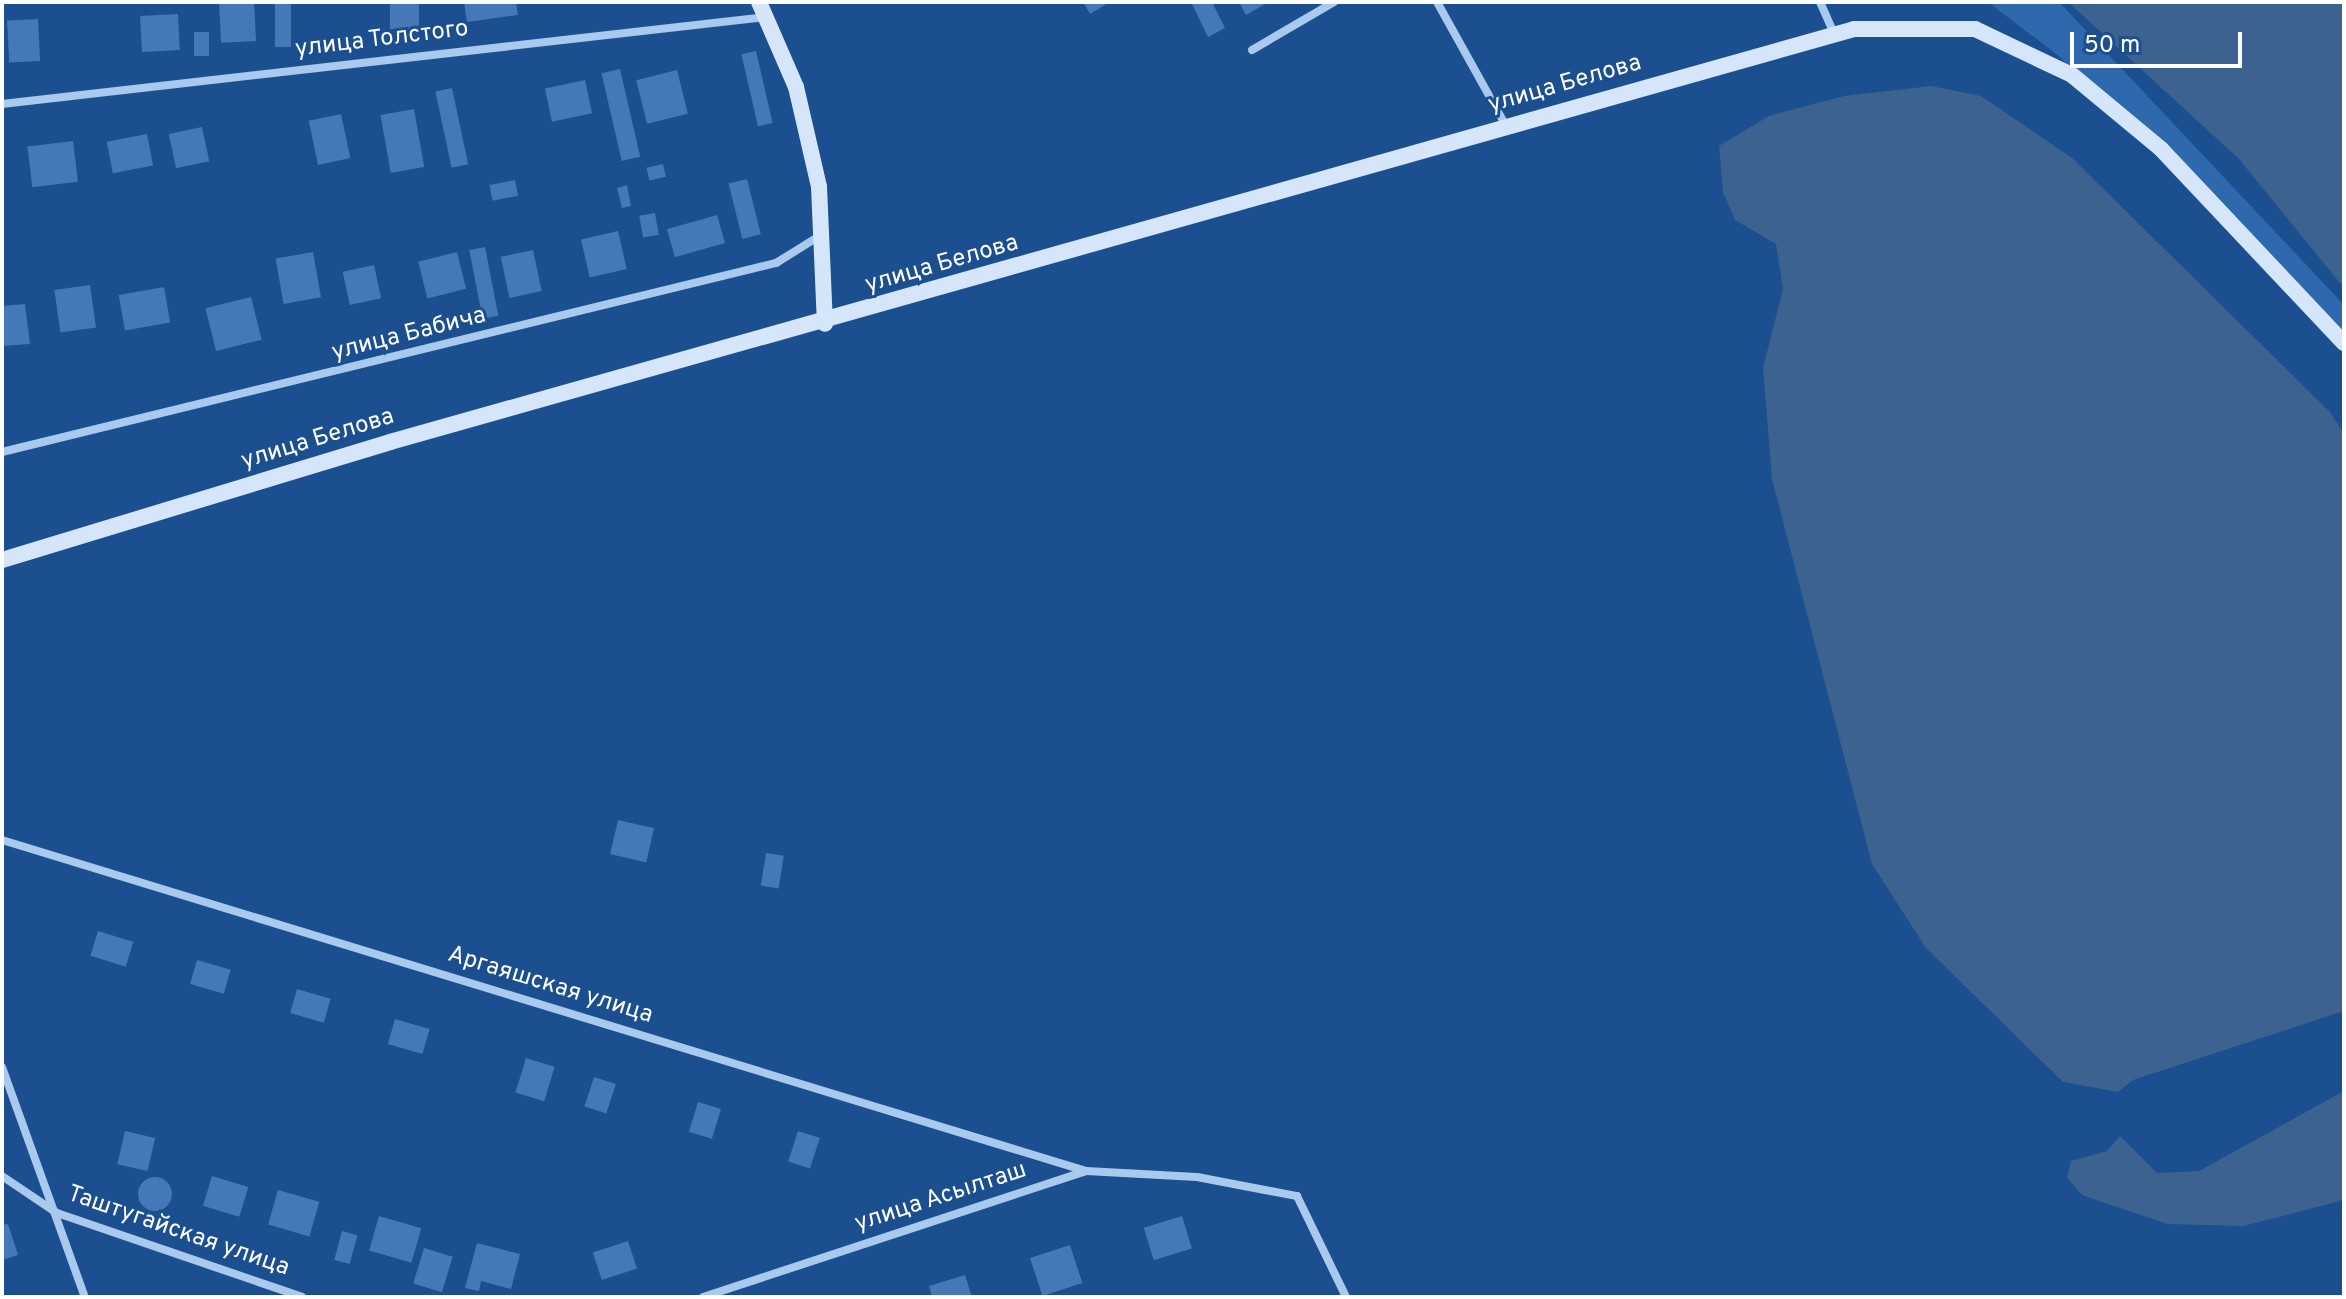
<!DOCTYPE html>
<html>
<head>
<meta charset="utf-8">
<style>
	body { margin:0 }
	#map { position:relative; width:2346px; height:1299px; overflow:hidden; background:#1b4f8f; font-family:Overpass,sans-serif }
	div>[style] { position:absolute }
	.green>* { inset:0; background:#2e69ad }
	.water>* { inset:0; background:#3c6290 }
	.building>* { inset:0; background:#4478b7; transform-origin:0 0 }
	.round { border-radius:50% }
	.street>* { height:8px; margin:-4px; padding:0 4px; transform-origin:4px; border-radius:4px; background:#a9c9ee }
	.secondary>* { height:16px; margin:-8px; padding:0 8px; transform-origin:8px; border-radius:8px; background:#d6e6fa }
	span { translate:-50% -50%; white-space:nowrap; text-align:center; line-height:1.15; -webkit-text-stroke:6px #1b4f8f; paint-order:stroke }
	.street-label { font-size:24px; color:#fff }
	.frame { position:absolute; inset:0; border:4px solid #fff; pointer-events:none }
	.scale { position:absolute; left:2070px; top:32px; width:172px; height:36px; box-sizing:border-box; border:4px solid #fff; border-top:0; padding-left:10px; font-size:24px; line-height:28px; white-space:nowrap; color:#fff; -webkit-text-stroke:6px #1b4f8f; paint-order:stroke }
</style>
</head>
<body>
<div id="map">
	<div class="green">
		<i style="clip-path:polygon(1988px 2px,2059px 2px,2344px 305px,2344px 344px,2060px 57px)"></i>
	</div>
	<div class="water">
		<i style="clip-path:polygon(2068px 2px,2344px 2px,2344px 288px,2239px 159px)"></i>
		<i style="clip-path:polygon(1931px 86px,1981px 96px,2072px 158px,2329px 411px,2344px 433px,2344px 1011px,2133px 1080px,2118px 1092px,2063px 1082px,1926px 948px,1872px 864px,1772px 479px,1763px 368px,1783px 289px,1776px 244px,1735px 220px,1723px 192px,1719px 146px,1769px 116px,1844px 96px)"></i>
		<i style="clip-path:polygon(2344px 1091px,2344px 1200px,2243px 1226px,2167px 1224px,2082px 1195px,2067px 1178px,2071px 1161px,2107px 1151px,2120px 1136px,2157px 1173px,2199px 1171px)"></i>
	</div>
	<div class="building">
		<i style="left:254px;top:2px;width:39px;height:35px;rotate:87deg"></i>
		<i style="left:275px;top:2px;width:16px;height:45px"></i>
		<i style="left:390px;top:2px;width:29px;height:27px"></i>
		<i style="clip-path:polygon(464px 2px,516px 2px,518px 15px,467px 22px)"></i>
		<i style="clip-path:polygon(1083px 2px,1110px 2px,1090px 14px)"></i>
		<i style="clip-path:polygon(1191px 2px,1212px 2px,1225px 28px,1208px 37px)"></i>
		<i style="clip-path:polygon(1239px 2px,1269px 2px,1246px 15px)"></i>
		<i style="left:178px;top:14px;width:36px;height:38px;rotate:87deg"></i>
		<i style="left:38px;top:19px;width:42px;height:31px;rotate:87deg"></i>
		<i style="left:194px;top:32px;width:15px;height:24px"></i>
		<i style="left:756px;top:51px;width:74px;height:15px;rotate:77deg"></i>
		<i style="left:620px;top:69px;width:90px;height:19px;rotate:77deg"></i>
		<i style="left:677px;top:70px;width:45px;height:42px;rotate:76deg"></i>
		<i style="left:585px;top:80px;width:34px;height:41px;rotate:78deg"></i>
		<i style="left:452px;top:88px;width:78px;height:17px;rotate:78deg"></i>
		<i style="left:414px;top:109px;width:59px;height:34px;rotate:80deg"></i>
		<i style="left:341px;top:114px;width:45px;height:33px;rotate:78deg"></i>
		<i style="left:202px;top:127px;width:35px;height:34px;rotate:78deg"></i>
		<i style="left:147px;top:134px;width:32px;height:41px;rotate:79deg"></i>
		<i style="left:73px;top:141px;width:41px;height:46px;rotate:83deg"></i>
		<i style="left:663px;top:164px;width:13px;height:17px;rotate:77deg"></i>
		<i style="left:747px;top:179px;width:57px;height:19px;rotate:76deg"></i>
		<i style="left:515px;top:180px;width:16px;height:26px;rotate:79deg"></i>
		<i style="clip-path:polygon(627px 185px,631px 206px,622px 208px,617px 188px)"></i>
		<i style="left:655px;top:213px;width:22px;height:16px;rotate:80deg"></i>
		<i style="left:717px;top:215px;width:29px;height:52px;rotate:74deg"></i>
		<i style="left:618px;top:231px;width:39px;height:38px;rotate:77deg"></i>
		<i style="left:485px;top:247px;width:70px;height:16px;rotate:79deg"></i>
		<i style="left:533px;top:250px;width:42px;height:33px;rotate:78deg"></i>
		<i style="left:313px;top:252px;width:46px;height:38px;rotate:80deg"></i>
		<i style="left:457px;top:252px;width:38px;height:40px;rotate:76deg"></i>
		<i style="left:374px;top:265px;width:34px;height:32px;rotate:78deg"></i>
		<i style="left:90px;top:285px;width:43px;height:36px;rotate:82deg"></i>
		<i style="left:164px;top:287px;width:36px;height:46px;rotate:80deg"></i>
		<i style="left:251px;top:297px;width:44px;height:47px;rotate:76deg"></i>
		<i style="clip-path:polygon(25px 304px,30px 344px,2px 346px,2px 306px)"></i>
		<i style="left:618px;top:820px;width:37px;height:35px;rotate:13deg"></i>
		<i style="left:766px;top:853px;width:18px;height:33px;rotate:9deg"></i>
		<i style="left:98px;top:931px;width:37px;height:26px;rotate:17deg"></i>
		<i style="left:197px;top:960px;width:35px;height:25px;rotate:16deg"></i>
		<i style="left:297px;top:989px;width:35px;height:25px;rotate:16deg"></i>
		<i style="left:395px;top:1019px;width:36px;height:26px;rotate:16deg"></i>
		<i style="left:526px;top:1058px;width:30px;height:36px;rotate:17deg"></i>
		<i style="left:594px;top:1077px;width:23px;height:31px;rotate:18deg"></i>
		<i style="left:698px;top:1102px;width:24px;height:31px;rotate:17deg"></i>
		<i style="left:125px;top:1131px;width:31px;height:34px;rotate:13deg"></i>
		<i style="left:798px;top:1131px;width:23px;height:32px;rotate:18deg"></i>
		<i style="left:212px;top:1176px;width:38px;height:31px;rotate:17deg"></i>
		<i class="round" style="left:138px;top:1177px;width:34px;height:34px"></i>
		<i style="left:278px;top:1190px;width:43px;height:36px;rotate:16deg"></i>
		<i style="left:379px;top:1216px;width:44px;height:36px;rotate:16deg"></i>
		<i style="left:1182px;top:1216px;width:34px;height:40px;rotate:73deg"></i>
		<i style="clip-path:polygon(8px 1224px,18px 1255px,2px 1260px,2px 1225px)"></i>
		<i style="left:342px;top:1231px;width:16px;height:30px;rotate:15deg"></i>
		<i style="left:628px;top:1241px;width:29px;height:37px;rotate:72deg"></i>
		<i style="clip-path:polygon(477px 1243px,520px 1254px,511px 1289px,481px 1281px,479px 1291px,465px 1288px)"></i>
		<i style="left:1070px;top:1245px;width:40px;height:42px;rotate:72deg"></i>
		<i style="left:424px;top:1248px;width:30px;height:37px;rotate:17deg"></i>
		<i style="clip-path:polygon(965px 1275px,972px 1297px,932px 1297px,929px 1286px)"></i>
	</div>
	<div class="street">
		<i style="left:1437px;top:2px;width:142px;rotate:60.9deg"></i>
		<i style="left:1820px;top:2px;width:35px;rotate:66deg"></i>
		<i style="left:1252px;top:50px;width:95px;rotate:-30.3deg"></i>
		<i style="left:2px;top:104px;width:768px;rotate:-6.5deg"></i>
		<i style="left:2px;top:452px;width:797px;rotate:-13.72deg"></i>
		<i style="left:776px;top:263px;width:49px;rotate:-31.8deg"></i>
		<i style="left:2px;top:840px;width:1133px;rotate:16.98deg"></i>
		<i style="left:2px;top:1067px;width:245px;rotate:70.2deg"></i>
		<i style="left:2px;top:1176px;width:66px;rotate:33.9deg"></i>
		<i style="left:57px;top:1213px;width:259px;rotate:18.9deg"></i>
		<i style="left:703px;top:1297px;width:403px;rotate:-18.2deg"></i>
		<i style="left:1086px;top:1171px;width:111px;rotate:3.1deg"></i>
		<i style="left:1197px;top:1177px;width:102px;rotate:10.8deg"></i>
		<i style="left:1297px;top:1196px;width:112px;rotate:64.1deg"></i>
	</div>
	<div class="secondary">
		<i style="left:759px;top:2px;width:93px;rotate:66.5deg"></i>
		<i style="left:796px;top:87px;width:103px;rotate:77deg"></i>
		<i style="left:819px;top:187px;width:137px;rotate:87.5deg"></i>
		<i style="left:2px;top:560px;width:406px;rotate:-16.9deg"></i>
		<i style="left:390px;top:442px;width:1521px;rotate:-15.75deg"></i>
		<i style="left:1854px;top:29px;width:121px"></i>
		<i style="left:1975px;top:29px;width:107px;rotate:25.4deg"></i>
		<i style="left:2072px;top:75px;width:116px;rotate:39.7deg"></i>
		<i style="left:2161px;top:149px;width:267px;rotate:46.7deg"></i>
	</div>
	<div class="street-label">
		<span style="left:382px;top:40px;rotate:-7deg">улица Толстого</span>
		<span style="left:1565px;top:85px;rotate:-16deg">улица Белова</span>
		<span style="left:942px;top:265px;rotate:-16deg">улица Белова</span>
		<span style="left:409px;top:335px;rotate:-14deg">улица Бабича</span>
		<span style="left:318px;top:440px;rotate:-17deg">улица Белова</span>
		<span style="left:550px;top:986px;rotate:17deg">Аргаяшская улица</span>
		<span style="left:941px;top:1198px;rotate:-18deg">улица Асылташ</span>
		<span style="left:178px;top:1232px;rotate:19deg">Таштугайская улица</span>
	</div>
	<div class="frame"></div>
	<div class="scale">50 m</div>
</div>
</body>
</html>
